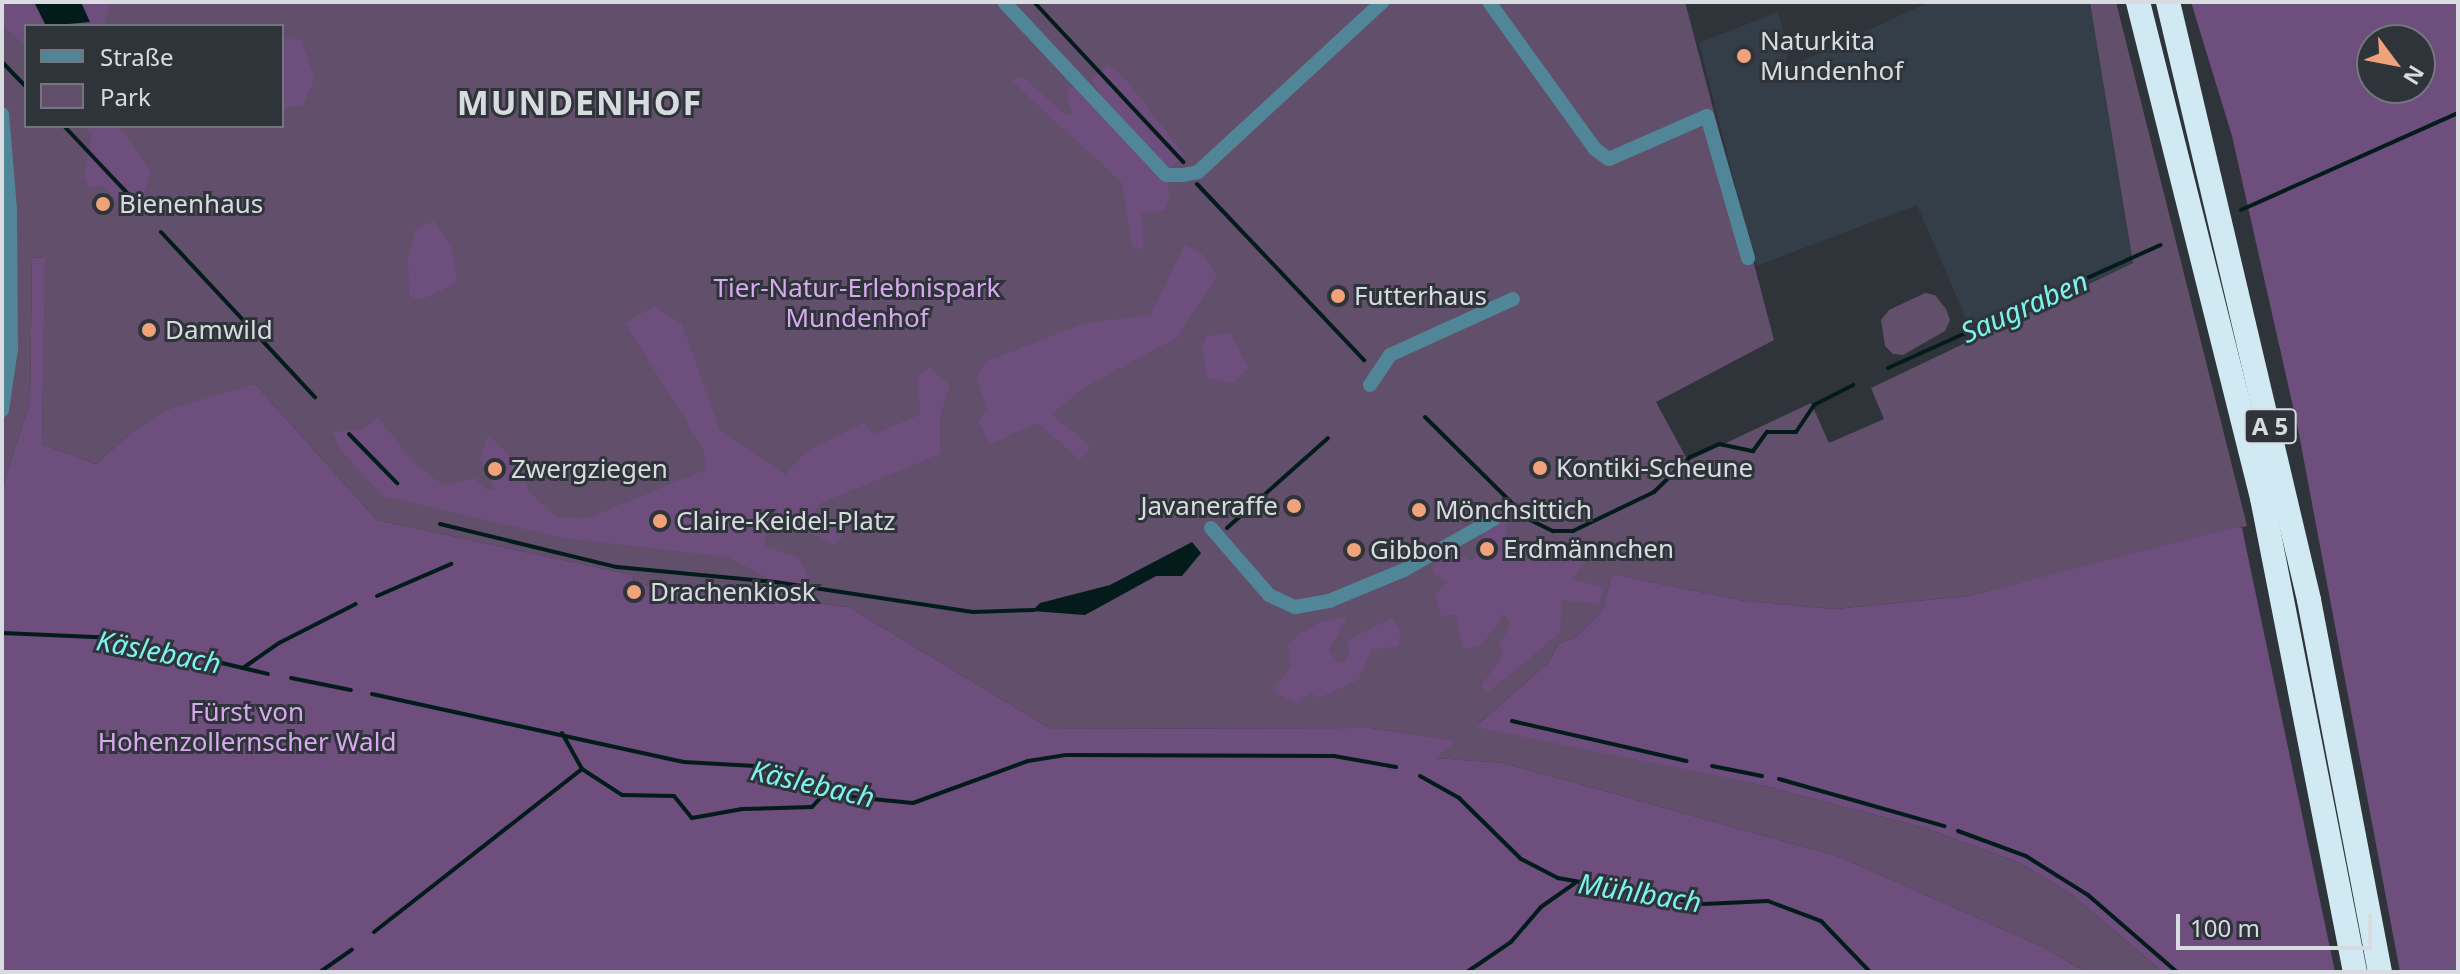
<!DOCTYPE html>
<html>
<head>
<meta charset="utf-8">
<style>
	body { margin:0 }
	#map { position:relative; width:2460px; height:974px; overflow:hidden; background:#2f343b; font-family:"Noto Sans",sans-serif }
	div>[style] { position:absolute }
	.built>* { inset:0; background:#343e49 }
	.green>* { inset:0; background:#624f6b }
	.forest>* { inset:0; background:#6d4e7c }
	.water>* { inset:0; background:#031c1b }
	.stream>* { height:4px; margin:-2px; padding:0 2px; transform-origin:2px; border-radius:2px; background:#031c1b }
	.street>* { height:14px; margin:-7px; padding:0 7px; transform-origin:7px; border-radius:7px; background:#518699 }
	.highway>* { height:24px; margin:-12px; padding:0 12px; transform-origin:12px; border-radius:12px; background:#d1e9f2 }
	.dots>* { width:22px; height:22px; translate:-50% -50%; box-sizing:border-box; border:4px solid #2f343b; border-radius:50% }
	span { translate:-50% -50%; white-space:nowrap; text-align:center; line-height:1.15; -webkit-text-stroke:6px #2f343b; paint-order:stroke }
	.shield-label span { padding:2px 6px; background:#2f343b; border:2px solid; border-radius:6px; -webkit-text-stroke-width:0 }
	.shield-label { font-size:24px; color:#d8dce0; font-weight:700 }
	.poi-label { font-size:26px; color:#d8dce0 }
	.left { translate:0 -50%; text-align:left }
	.right { translate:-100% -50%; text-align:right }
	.park-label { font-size:26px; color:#d9a9ef }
	.water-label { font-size:28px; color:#7bf4ee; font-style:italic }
	.district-label { font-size:34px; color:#d8dce0; font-weight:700; letter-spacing:2px }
	.frame { position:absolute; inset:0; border:4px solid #d8dce0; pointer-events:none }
	.legend { position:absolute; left:24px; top:24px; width:260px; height:104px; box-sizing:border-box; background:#2f343b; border:2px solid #73777d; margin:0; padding:10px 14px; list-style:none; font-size:24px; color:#d8dce0 }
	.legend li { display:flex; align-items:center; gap:16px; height:40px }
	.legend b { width:40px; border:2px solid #73777d }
	.north { position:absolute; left:2356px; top:24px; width:80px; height:80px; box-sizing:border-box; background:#2f343b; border:2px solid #73777d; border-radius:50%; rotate:122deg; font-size:22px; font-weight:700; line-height:32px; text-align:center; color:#d8dce0 }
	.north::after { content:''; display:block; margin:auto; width:28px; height:36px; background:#f0a27a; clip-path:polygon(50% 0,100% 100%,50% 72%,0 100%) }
	.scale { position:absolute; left:2176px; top:914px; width:196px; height:36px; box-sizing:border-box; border:4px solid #d8dce0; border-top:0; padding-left:10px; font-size:24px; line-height:28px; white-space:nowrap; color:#d8dce0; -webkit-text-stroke:6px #2f343b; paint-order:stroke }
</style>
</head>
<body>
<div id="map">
	<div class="built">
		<i style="clip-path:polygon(1929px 2px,2090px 2px,2133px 263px,1973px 335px,1917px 205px,1756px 266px,1699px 43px,1778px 12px,1788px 47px,1786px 64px,1796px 64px)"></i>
	</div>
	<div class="green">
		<i style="clip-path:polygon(evenodd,2px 2px,1685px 2px,1774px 340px,1656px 402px,1688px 461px,1811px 403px,1829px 443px,1884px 419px,1871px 388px,2133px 263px,2090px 2px,2116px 2px,2247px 526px,1968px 596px,1835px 609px,1745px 601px,1612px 574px,1602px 611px,1576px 637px,1559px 643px,1549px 662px,1476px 726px,1761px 785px,1925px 828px,2020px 863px,2071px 894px,2163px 972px,2086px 972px,2041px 946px,1840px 857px,1504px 763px,1434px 758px,1455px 741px,1371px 728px,1051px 729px,849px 607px,634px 583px,633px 575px,377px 520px,255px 384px,131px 433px,96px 464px,42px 444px,44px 257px,32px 258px,30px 401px,2px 489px,2px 2px,26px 26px,282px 26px,282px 126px,26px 126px,26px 26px)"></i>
		<i style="clip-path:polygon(1925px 293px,1935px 295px,1946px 309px,1950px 320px,1945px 331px,1903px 355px,1893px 354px,1885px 346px,1881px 320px,1889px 310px)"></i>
	</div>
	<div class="forest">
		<i style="clip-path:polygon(2px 2px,112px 2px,104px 26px,26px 26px,26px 46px,5px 28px)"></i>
		<i style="clip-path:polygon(evenodd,2191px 2px,2458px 2px,2458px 972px,2400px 972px,2298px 429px,2232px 136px,2191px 2px,2372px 40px,2420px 40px,2420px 88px,2372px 88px,2372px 40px)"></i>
		<i style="clip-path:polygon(282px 38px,301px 40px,315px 78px,303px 105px,282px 108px)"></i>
		<i style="clip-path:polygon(1107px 65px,1123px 76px,1186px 157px,1166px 169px,1170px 197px,1165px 210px,1141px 214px,1144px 250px,1132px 246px,1122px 183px,1012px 81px,1022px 76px,1063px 113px,1073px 115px,1066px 92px,1072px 86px,1095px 106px,1104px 101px,1091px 79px)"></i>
		<i style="clip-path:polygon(85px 126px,118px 126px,130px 140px,151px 174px,140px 203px,119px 204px,104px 185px,89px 188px,84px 177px,92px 133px)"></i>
		<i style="clip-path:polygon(434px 221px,452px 246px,457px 283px,421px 300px,409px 296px,408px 257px,415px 229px)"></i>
		<i style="clip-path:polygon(1185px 244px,1205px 256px,1217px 276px,1178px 337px,1087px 386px,1051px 414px,1090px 446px,1080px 460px,1037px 423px,991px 444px,978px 422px,988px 410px,976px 378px,987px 361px,1085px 323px,1150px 315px)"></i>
		<i style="clip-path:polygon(45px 257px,42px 444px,96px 464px,131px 433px,170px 409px,255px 384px,377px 520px,633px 575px,634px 583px,849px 607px,1051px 729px,1371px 728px,1457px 741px,1435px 758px,1504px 763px,1840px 857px,2041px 946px,2086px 972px,2px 972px,2px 489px,30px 401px,32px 258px)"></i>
		<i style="clip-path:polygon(654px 306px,682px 324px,720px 431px,786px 475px,802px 454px,864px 423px,873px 434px,920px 415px,918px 375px,929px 368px,950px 385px,940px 416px,940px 454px,819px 504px,815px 511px,839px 523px,843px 537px,833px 544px,788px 521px,767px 525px,764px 546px,799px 558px,809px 579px,790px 590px,728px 557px,563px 538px,383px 496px,340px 450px,332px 432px,360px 430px,378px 417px,416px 466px,445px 486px,475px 478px,485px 489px,495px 489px,480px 458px,488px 435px,520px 464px,528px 490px,557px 517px,588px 518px,705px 470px,704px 450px,625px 323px)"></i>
		<i style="clip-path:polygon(1231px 333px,1249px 368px,1232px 384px,1207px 378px,1202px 346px,1207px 336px)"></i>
		<i style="clip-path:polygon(1506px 517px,1507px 541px,1526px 559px,1540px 544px,1582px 546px,1589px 556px,1572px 579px,1604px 588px,1599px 604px,1562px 600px,1560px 633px,1486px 694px,1481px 686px,1503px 654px,1499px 645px,1511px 624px,1504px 613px,1482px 645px,1463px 649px,1456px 615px,1441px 616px,1435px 595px,1448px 582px,1433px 573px,1434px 558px,1451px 549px,1473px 562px,1485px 529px)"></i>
		<i style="clip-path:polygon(2233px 528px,2242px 528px,2335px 972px,2163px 972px,2071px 894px,2020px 863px,1925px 828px,1761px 785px,1475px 727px,1549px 662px,1559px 643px,1576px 637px,1602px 611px,1612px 574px,1745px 601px,1835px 609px,1968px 596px)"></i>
		<i style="clip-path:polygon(1348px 616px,1329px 650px,1337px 661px,1345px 663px,1349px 655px,1348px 640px,1392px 618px,1400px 632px,1399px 646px,1372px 650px,1358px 680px,1319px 698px,1309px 692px,1298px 704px,1275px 693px,1274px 687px,1291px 667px,1288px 646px,1298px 635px,1320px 622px)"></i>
	</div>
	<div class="water">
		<i style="clip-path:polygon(34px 2px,81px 2px,90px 22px,46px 26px)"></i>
		<i style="clip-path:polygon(1192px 542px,1201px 553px,1182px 576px,1156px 576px,1085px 615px,1032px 611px,1040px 603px,1110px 585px)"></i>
	</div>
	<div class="stream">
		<i style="left:1034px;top:2px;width:219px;rotate:47deg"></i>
		<i style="left:2px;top:62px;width:35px;rotate:46deg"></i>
		<i style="left:64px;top:126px;width:95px;rotate:46.7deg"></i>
		<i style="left:1197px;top:184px;width:243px;rotate:46.5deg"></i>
		<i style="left:2241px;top:210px;width:238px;rotate:-24.1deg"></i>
		<i style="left:161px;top:232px;width:226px;rotate:47deg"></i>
		<i style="left:1888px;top:368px;width:299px;rotate:-24.3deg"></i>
		<i style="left:1425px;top:417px;width:145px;rotate:44.7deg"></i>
		<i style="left:1528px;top:519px;width:28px;rotate:26deg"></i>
		<i style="left:1553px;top:531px;width:20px"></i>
		<i style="left:1573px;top:531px;width:90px;rotate:-25.7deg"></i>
		<i style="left:1654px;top:492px;width:50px;rotate:-44.2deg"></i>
		<i style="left:1690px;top:457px;width:32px;rotate:-24deg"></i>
		<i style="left:1719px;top:444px;width:35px;rotate:12deg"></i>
		<i style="left:1753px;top:451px;width:24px;rotate:-54deg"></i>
		<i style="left:1767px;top:432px;width:29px"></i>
		<i style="left:1796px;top:432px;width:32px;rotate:-56deg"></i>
		<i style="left:1814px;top:405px;width:44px;rotate:-27.1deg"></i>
		<i style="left:349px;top:434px;width:69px;rotate:45.6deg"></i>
		<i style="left:440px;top:524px;width:182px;rotate:13.7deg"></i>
		<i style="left:617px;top:567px;width:159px;rotate:5.4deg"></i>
		<i style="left:775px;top:582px;width:200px;rotate:8.6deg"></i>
		<i style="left:973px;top:612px;width:61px;rotate:-1.9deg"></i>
		<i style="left:1227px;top:528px;width:135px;rotate:-41.7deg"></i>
		<i style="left:377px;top:596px;width:81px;rotate:-23.4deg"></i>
		<i style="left:2px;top:633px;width:115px;rotate:2.5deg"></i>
		<i style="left:117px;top:638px;width:155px;rotate:13.4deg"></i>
		<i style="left:243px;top:668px;width:44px;rotate:-34.8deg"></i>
		<i style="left:279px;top:643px;width:86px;rotate:-26.9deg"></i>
		<i style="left:291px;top:678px;width:61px;rotate:11.3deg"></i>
		<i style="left:372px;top:694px;width:319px;rotate:12.3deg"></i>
		<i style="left:684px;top:762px;width:71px;rotate:3.2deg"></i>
		<i style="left:755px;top:766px;width:102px;rotate:17.7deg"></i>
		<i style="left:852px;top:797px;width:61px;rotate:5.6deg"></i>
		<i style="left:913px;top:803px;width:122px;rotate:-20.1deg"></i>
		<i style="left:1028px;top:761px;width:39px;rotate:-9deg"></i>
		<i style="left:1067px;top:755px;width:267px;rotate:0.2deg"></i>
		<i style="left:1334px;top:756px;width:63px;rotate:10.1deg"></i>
		<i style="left:1512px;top:721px;width:179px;rotate:12.9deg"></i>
		<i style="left:562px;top:733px;width:41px;rotate:60.9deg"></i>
		<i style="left:582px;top:769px;width:48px;rotate:33deg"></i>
		<i style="left:622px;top:795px;width:52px;rotate:1.1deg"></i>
		<i style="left:674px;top:796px;width:28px;rotate:51deg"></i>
		<i style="left:692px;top:818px;width:51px;rotate:-10.2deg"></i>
		<i style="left:742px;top:809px;width:70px;rotate:-1.6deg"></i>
		<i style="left:812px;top:807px;width:23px;rotate:-47deg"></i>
		<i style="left:1712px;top:766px;width:51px;rotate:11.3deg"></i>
		<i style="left:1420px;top:776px;width:45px;rotate:29.4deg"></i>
		<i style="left:1459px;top:798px;width:87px;rotate:44.5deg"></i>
		<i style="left:1521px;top:859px;width:42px;rotate:27.2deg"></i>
		<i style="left:1558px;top:878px;width:148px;rotate:10.1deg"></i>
		<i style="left:1704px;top:904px;width:64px;rotate:-2.7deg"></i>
		<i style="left:1768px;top:901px;width:57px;rotate:20.7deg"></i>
		<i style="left:1821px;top:921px;width:71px;rotate:46.1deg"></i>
		<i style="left:1779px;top:779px;width:172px;rotate:15.9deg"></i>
		<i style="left:1958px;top:831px;width:72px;rotate:20.2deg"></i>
		<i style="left:2026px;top:856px;width:73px;rotate:32.2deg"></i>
		<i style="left:2088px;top:895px;width:118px;rotate:40.9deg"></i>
		<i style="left:374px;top:932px;width:264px;rotate:-38.1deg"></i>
		<i style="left:320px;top:972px;width:39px;rotate:-35deg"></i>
		<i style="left:1467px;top:972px;width:53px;rotate:-34.3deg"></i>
		<i style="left:1511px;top:942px;width:46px;rotate:-49.4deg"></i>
		<i style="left:1541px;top:907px;width:42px;rotate:-35.2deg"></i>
	</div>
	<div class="street">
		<i style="left:1004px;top:2px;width:237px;rotate:46.9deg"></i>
		<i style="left:1166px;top:175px;width:17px"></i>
		<i style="left:1183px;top:175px;width:15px;rotate:-11deg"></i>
		<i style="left:1198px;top:172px;width:251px;rotate:-42.7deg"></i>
		<i style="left:1489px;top:2px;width:181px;rotate:54.2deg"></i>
		<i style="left:1595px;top:149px;width:17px;rotate:36deg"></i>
		<i style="left:1609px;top:159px;width:107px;rotate:-23.7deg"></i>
		<i style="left:1707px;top:116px;width:148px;rotate:73.9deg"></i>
		<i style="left:2px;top:114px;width:96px;rotate:85.2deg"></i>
		<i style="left:10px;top:210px;width:139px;rotate:89.6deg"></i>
		<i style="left:11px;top:349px;width:62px;rotate:98.4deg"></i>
		<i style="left:1370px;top:385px;width:36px;rotate:-56deg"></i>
		<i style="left:1390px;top:355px;width:135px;rotate:-24.5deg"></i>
		<i style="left:1211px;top:528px;width:89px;rotate:49.1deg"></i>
		<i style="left:1269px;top:595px;width:29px;rotate:25deg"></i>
		<i style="left:1295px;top:607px;width:35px;rotate:-10deg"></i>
		<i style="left:1329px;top:601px;width:81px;rotate:-22.5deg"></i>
		<i style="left:1404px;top:570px;width:103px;rotate:-29.5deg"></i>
	</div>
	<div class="highway">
		<i style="left:2138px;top:2px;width:511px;rotate:75.96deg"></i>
		<i style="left:2262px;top:498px;width:483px;rotate:78.9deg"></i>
		<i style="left:2168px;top:2px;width:614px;rotate:76.73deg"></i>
		<i style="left:2309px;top:600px;width:379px;rotate:79.2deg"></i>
	</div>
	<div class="dots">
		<i style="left:1744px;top:56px;background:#f0a27a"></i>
		<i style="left:103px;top:204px;background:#f0a27a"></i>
		<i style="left:1338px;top:296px;background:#f0a27a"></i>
		<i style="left:149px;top:330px;background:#f0a27a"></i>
		<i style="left:1540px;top:468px;background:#f0a27a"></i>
		<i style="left:495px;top:469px;background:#f0a27a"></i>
		<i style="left:1294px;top:506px;background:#f0a27a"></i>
		<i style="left:1419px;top:510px;background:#f0a27a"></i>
		<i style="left:660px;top:521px;background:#f0a27a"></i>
		<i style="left:1487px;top:549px;background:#f0a27a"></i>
		<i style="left:1354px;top:550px;background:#f0a27a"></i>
		<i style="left:634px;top:592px;background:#f0a27a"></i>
	</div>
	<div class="shield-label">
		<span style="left:2270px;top:426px">A 5</span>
	</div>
	<div class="poi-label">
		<span class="left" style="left:1760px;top:56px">Naturkita<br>Mundenhof</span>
		<span class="left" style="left:119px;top:204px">Bienenhaus</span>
		<span class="left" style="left:1354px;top:296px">Futterhaus</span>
		<span class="left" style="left:165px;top:330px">Damwild</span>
		<span class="left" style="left:1556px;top:468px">Kontiki-Scheune</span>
		<span class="left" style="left:511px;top:469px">Zwergziegen</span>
		<span class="right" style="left:1278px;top:506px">Javaneraffe</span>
		<span class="left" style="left:1435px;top:510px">Mönchsittich</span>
		<span class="left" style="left:676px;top:521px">Claire-Keidel-Platz</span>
		<span class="left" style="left:1503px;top:549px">Erdmännchen</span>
		<span class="left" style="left:1370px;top:550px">Gibbon</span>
		<span class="left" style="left:650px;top:592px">Drachenkiosk</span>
	</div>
	<div class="park-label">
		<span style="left:857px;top:303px">Tier-Natur-Erlebnispark<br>Mundenhof</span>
		<span style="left:247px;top:727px">Fürst von<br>Hohenzollernscher Wald</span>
	</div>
	<div class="water-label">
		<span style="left:2024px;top:306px;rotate:-24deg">Saugraben</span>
		<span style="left:159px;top:651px;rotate:11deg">Käslebach</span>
		<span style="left:813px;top:783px;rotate:13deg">Käslebach</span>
		<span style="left:1640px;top:892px;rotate:9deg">Mühlbach</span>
	</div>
	<div class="district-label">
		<span style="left:580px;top:103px">MUNDENHOF</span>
	</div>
	<div class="frame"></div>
	<ul class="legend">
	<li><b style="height:10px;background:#518699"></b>Straße</li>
	<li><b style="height:22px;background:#624f6b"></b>Park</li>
	</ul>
	<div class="north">N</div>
	<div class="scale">100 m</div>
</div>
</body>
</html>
